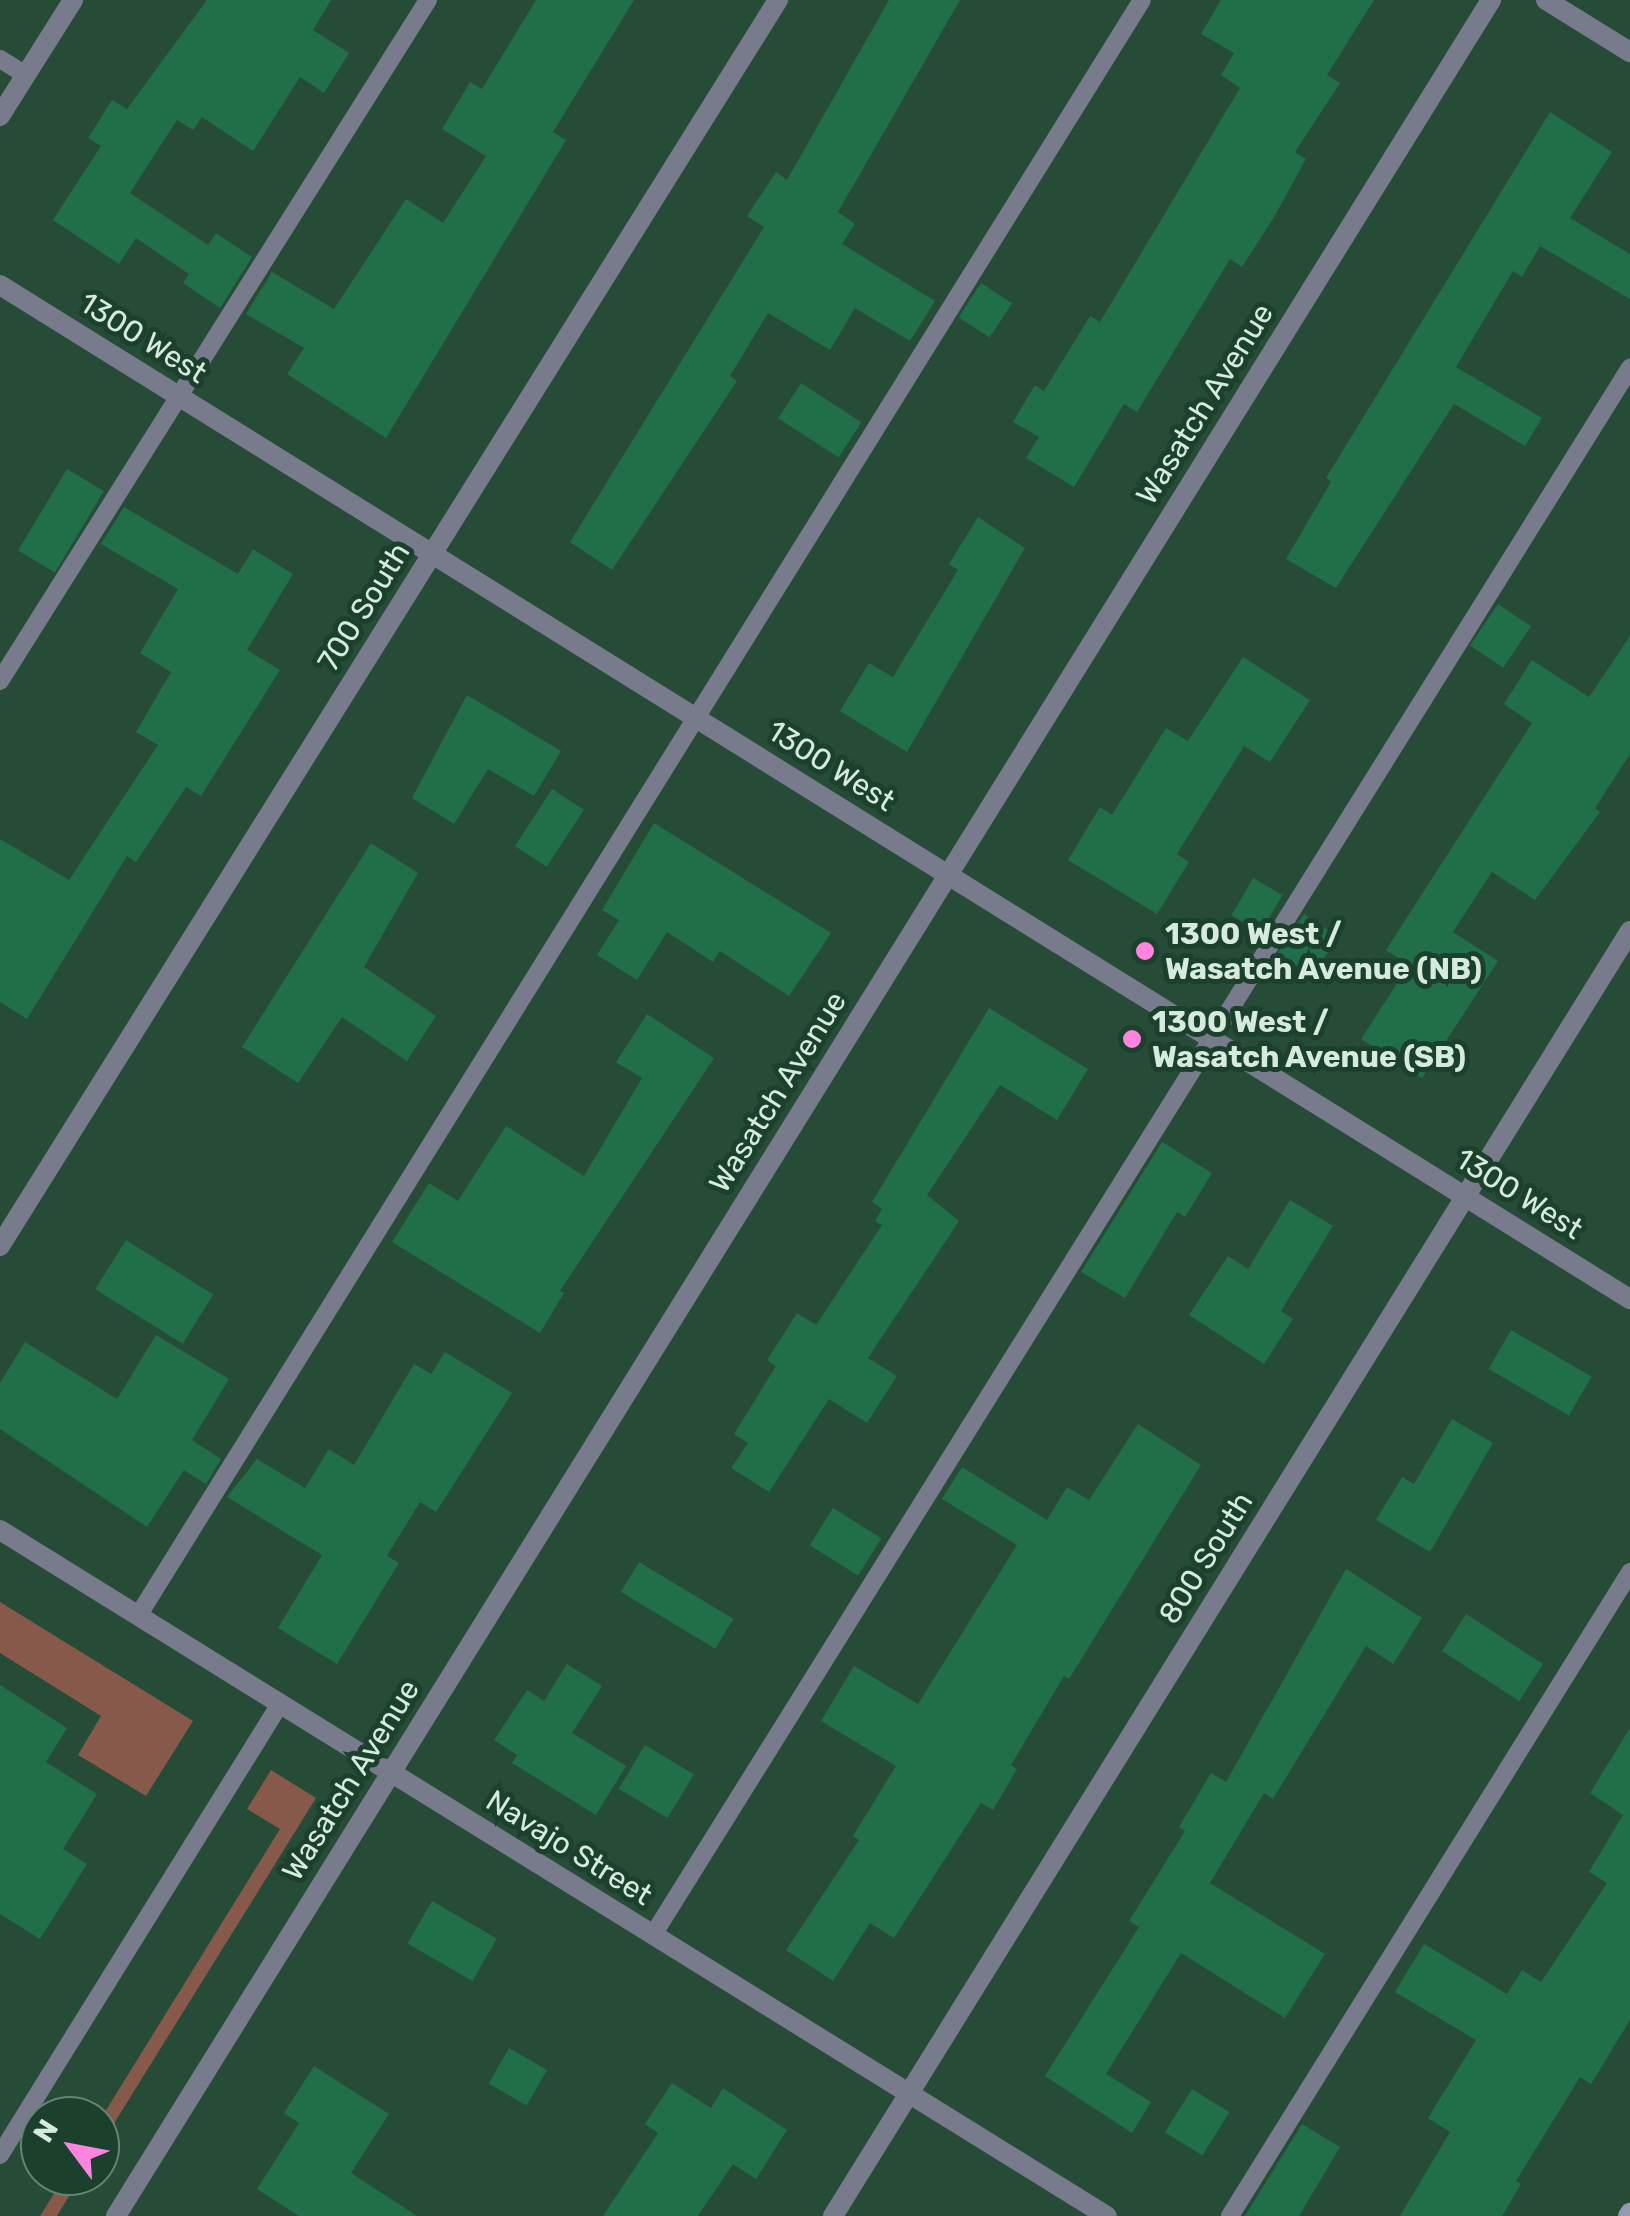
<!DOCTYPE html>
<html>
<head>
<meta charset="utf-8">
<style>
	body { margin:0 }
	#map { position:relative; width:1630px; height:2216px; overflow:hidden; background:#264b37; font-family:Rubik,sans-serif }
	div>[style] { position:absolute }
	.green>* { inset:0; background:#87594b }
	.building>* { inset:0; background:#206f49; transform-origin:0 0 }
	.lane>* { height:18px; margin:-9px; padding:0 9px; transform-origin:9px; border-radius:9px; background:#787b8b }
	.street>* { height:20px; margin:-10px; padding:0 10px; transform-origin:10px; border-radius:10px; background:#787b8b }
	.secondary>* { height:20px; margin:-10px; padding:0 10px; transform-origin:10px; border-radius:10px; background:#9599b3 }
	.dots>* { width:28px; height:28px; translate:-50% -50%; box-sizing:border-box; border:5px solid #1b402c; border-radius:50% }
	span { translate:-50% -50%; white-space:nowrap; text-align:center; line-height:1.15; -webkit-text-stroke:10px #1b402c; paint-order:stroke }
	.street-label { font-size:30px; color:#d6ebde }
	.poi-label { font-size:30px; color:#d6ebde; font-weight:700 }
	.left { translate:0 -50%; text-align:left }
	.north { position:absolute; left:20px; top:2096px; width:100px; height:100px; box-sizing:border-box; background:#1b402c; border:2px solid #668473; border-radius:50%; rotate:302deg; font-size:28px; font-weight:700; line-height:40px; text-align:center; color:#d6ebde }
	.north::after { content:''; display:block; margin:auto; width:35px; height:45px; background:#fe85df; clip-path:polygon(50% 0,100% 100%,50% 72%,0 100%) }
</style>
</head>
<body>
<div id="map">
	<div class="green">
		<i style="clip-path:polygon(0 1602px,193px 1721px,146px 1796px,78px 1755px,101px 1716px,0 1653px)"></i>
		<i style="clip-path:polygon(271px 1770px,316px 1798px,100px 2146px,100px 2120px,280px 1829px,247px 1809px)"></i>
		<i style="clip-path:polygon(65px 2176px,81px 2176px,57px 2216px,40px 2216px)"></i>
	</div>
	<div class="building">
		<i style="clip-path:polygon(207px 0,331px 0,313px 30px,349px 53px,324px 93px,300px 77px,253px 151px,202px 117px,193px 130px,177px 120px,130px 193px,208px 245px,216px 233px,252px 257px,220px 308px,183px 283px,189px 274px,136px 238px,119px 264px,53px 220px,101px 146px,88px 138px,112px 100px,127px 109px)"></i>
		<i style="clip-path:polygon(536px 0,634px 0,553px 132px,566px 140px,386px 438px,287px 374px,304px 348px,246px 314px,272px 272px,334px 309px,406px 199px,443px 223px,486px 156px,442px 129px,470px 82px,482px 89px)"></i>
		<i style="clip-path:polygon(889px 0,960px 0,838px 212px,855px 224px,842px 244px,935px 301px,910px 341px,855px 308px,830px 350px,768px 313px,730px 376px,737px 381px,612px 570px,570px 542px,764px 227px,747px 216px,776px 172px,787px 180px)"></i>
		<i style="clip-path:polygon(1221px 0,1374px 0,1327px 75px,1340px 83px,1295px 152px,1306px 159px,1274px 217px,1242px 267px,1230px 259px,1137px 412px,1124px 404px,1074px 487px,1026px 458px,1039px 437px,1013px 422px,1035px 385px,1044px 391px,1090px 316px,1100px 322px,1240px 88px,1221px 75px,1234px 53px,1201px 34px)"></i>
		<i style="clip-path:polygon(1550px 112px,1612px 152px,1570px 218px,1630px 254px,1630px 299px,1540px 246px,1522px 277px,1513px 271px,1456px 367px,1542px 418px,1525px 446px,1454px 404px,1336px 588px,1286px 559px,1331px 482px,1326px 478px)"></i>
		<i style="left:981px;top:283px;width:37px;height:41px;rotate:33deg"></i>
		<i style="left:801px;top:383px;width:72px;height:42px;rotate:33deg"></i>
		<i style="left:67px;top:469px;width:43px;height:95px;rotate:31deg"></i>
		<i style="clip-path:polygon(124px 507px,238px 574px,253px 549px,293px 574px,247px 650px,280px 670px,201px 796px,186px 787px,136px 862px,127px 856px,27px 1019px,0 1002px,0 839px,69px 880px,158px 745px,136px 732px,171px 672px,140px 653px,178px 589px,101px 544px)"></i>
		<i style="clip-path:polygon(978px 517px,1025px 548px,907px 752px,840px 711px,869px 663px,893px 677px,958px 570px,949px 564px)"></i>
		<i style="left:1498px;top:604px;width:40px;height:50px;rotate:34deg"></i>
		<i style="clip-path:polygon(1630px 636px,1630px 754px,1595px 808px,1600px 812px,1535px 900px,1492px 872px,1453px 932px,1498px 961px,1422px 1078px,1361px 1039px,1409px 965px,1386px 950px,1532px 723px,1504px 704px,1532px 660px,1589px 697px)"></i>
		<i style="clip-path:polygon(1243px 657px,1310px 700px,1270px 762px,1244px 746px,1177px 854px,1189px 862px,1157px 914px,1068px 860px,1100px 807px,1112px 815px,1166px 728px,1188px 741px)"></i>
		<i style="clip-path:polygon(467px 695px,561px 751px,534px 796px,488px 769px,454px 824px,412px 798px)"></i>
		<i style="left:552px;top:789px;width:38px;height:68px;rotate:33deg"></i>
		<i style="clip-path:polygon(654px 823px,831px 933px,789px 996px,720px 951px,713px 962px,667px 932px,637px 980px,597px 955px,619px 920px,602px 910px)"></i>
		<i style="clip-path:polygon(371px 843px,418px 873px,364px 967px,436px 1016px,407px 1061px,342px 1017px,298px 1083px,242px 1047px)"></i>
		<i style="left:1253px;top:878px;width:34px;height:43px;rotate:30deg"></i>
		<i style="left:1304px;top:914px;width:41px;height:47px;rotate:34deg"></i>
		<i style="clip-path:polygon(989px 1008px,1088px 1069px,1057px 1120px,1000px 1085px,927px 1195px,959px 1221px,868px 1358px,897px 1376px,867px 1423px,829px 1399px,769px 1492px,731px 1468px,748px 1443px,734px 1434px,776px 1366px,767px 1360px,797px 1313px,816px 1325px,882px 1225px,875px 1221px,882px 1209px,872px 1202px)"></i>
		<i style="clip-path:polygon(647px 1014px,714px 1058px,560px 1291px,564px 1293px,540px 1333px,392px 1242px,429px 1183px,458px 1201px,506px 1126px,584px 1176px,642px 1078px,616px 1062px)"></i>
		<i style="clip-path:polygon(1162px 1142px,1212px 1173px,1185px 1217px,1177px 1212px,1125px 1298px,1081px 1272px)"></i>
		<i style="clip-path:polygon(1290px 1200px,1333px 1226px,1281px 1311px,1293px 1319px,1264px 1364px,1189px 1315px,1228px 1256px,1248px 1269px)"></i>
		<i style="left:126px;top:1240px;width:103px;height:58px;rotate:32deg"></i>
		<i style="left:1511px;top:1330px;width:93px;height:45px;rotate:30deg"></i>
		<i style="clip-path:polygon(156px 1335px,229px 1379px,192px 1440px,221px 1459px,206px 1484px,184px 1470px,147px 1527px,0 1429px,0 1383px,25px 1342px,117px 1399px)"></i>
		<i style="clip-path:polygon(445px 1352px,512px 1393px,436px 1512px,420px 1502px,387px 1556px,399px 1563px,337px 1664px,278px 1628px,322px 1555px,227px 1497px,257px 1459px,305px 1488px,329px 1449px,354px 1465px,414px 1364px,431px 1374px)"></i>
		<i style="clip-path:polygon(1452px 1419px,1493px 1443px,1430px 1552px,1376px 1520px,1402px 1477px,1414px 1484px)"></i>
		<i style="clip-path:polygon(1138px 1424px,1201px 1465px,1069px 1679px,1064px 1676px,1011px 1765px,1017px 1769px,993px 1810px,981px 1803px,894px 1938px,870px 1923px,833px 1981px,786px 1950px,859px 1840px,853px 1836px,896px 1766px,821px 1721px,854px 1666px,918px 1704px,1017px 1545px,942px 1499px,962px 1467px,1047px 1520px,1067px 1487px,1089px 1500px)"></i>
		<i style="left:833px;top:1508px;width:57px;height:44px;rotate:32deg"></i>
		<i style="left:639px;top:1562px;width:110px;height:35px;rotate:31deg"></i>
		<i style="clip-path:polygon(1346px 1569px,1422px 1618px,1393px 1664px,1366px 1646px,1273px 1799px,1264px 1793px,1210px 1883px,1325px 1954px,1285px 2018px,1181px 1953px,1106px 2074px,1151px 2102px,1132px 2133px,1045px 2076px,1139px 1927px,1129px 1921px,1185px 1831px,1179px 1827px,1211px 1773px,1226px 1782px)"></i>
		<i style="left:1466px;top:1614px;width:92px;height:44px;rotate:33deg"></i>
		<i style="clip-path:polygon(567px 1664px,602px 1686px,572px 1733px,626px 1766px,596px 1815px,512px 1763px,517px 1755px,494px 1740px,527px 1690px,544px 1701px)"></i>
		<i style="clip-path:polygon(0 1685px,67px 1728px,46px 1762px,97px 1794px,63px 1849px,87px 1864px,40px 1939px,0 1914px)"></i>
		<i style="clip-path:polygon(1630px 1728px,1630px 2020px,1591px 2084px,1580px 2077px,1516px 2181px,1521px 2184px,1502px 2216px,1400px 2216px,1450px 2132px,1428px 2118px,1476px 2040px,1395px 1992px,1424px 1944px,1507px 1994px,1522px 1970px,1541px 1982px,1607px 1883px,1589px 1872px,1623px 1815px,1590px 1793px)"></i>
		<i style="left:645px;top:1745px;width:57px;height:51px;rotate:31deg"></i>
		<i style="left:432px;top:1901px;width:75px;height:49px;rotate:30deg"></i>
		<i style="left:509px;top:2048px;width:44px;height:41px;rotate:30deg"></i>
		<i style="clip-path:polygon(314px 2066px,389px 2114px,351px 2173px,417px 2216px,299px 2216px,257px 2189px,299px 2123px,284px 2113px)"></i>
		<i style="clip-path:polygon(672px 2083px,711px 2108px,723px 2088px,787px 2130px,756px 2179px,733px 2164px,698px 2216px,603px 2216px,658px 2133px,645px 2124px)"></i>
		<i style="left:1192px;top:2089px;width:44px;height:51px;rotate:32deg"></i>
		<i style="clip-path:polygon(1302px 2124px,1340px 2147px,1299px 2216px,1245px 2216px)"></i>
	</div>
	<div class="lane">
		<i style="left:0;top:59px;width:31px;rotate:32deg"></i>
		<i style="left:0;top:681px;width:804px;rotate:-57.85deg"></i>
		<i style="left:138px;top:1616px;width:1902px;rotate:-58.15deg"></i>
		<i style="left:653px;top:1935px;width:1847px;rotate:-58.06deg"></i>
		<i style="left:0;top:2155px;width:531px;rotate:-58.17deg"></i>
		<i style="left:1230px;top:2216px;width:758px;rotate:-58.15deg"></i>
	</div>
	<div class="street">
		<i style="left:1546px;top:0;width:99px;rotate:31.8deg"></i>
		<i style="left:0;top:116px;width:137px;rotate:-57.8deg"></i>
		<i style="left:0;top:285px;width:1920px;rotate:31.89deg"></i>
		<i style="left:0;top:1246px;width:1469px;rotate:-58.02deg"></i>
		<i style="left:0;top:1530px;width:1302px;rotate:31.79deg"></i>
		<i style="left:116px;top:2216px;width:2608px;rotate:-58.18deg"></i>
		<i style="left:833px;top:2216px;width:1512px;rotate:-58.19deg"></i>
	</div>
	<div class="secondary">
		<i style="left:1628px;top:2216px;width:4px;rotate:-56deg"></i>
	</div>
	<div class="dots">
		<i style="left:1145px;top:951px;background:#fe85df"></i>
		<i style="left:1132px;top:1039px;background:#fe85df"></i>
	</div>
	<div class="street-label">
		<span style="left:143px;top:338px;rotate:32deg">1300 West</span>
		<span style="left:1205px;top:404px;rotate:-58deg">Wasatch Avenue</span>
		<span style="left:364px;top:607px;rotate:-58deg">700 South</span>
		<span style="left:831px;top:766px;rotate:32deg">1300 West</span>
		<span style="left:778px;top:1092px;rotate:-58deg">Wasatch Avenue</span>
		<span style="left:1519px;top:1194px;rotate:32deg">1300 West</span>
		<span style="left:1206px;top:1558px;rotate:-58deg">800 South</span>
		<span style="left:351px;top:1780px;rotate:-58deg">Wasatch Avenue</span>
		<span style="left:569px;top:1848px;rotate:32deg">Navajo Street</span>
	</div>
	<div class="poi-label">
		<span class="left" style="left:1165px;top:951px">1300 West /<br>Wasatch Avenue (NB)</span>
		<span class="left" style="left:1152px;top:1039px">1300 West /<br>Wasatch Avenue (SB)</span>
	</div>
	<div class="north">N</div>
</div>
</body>
</html>
